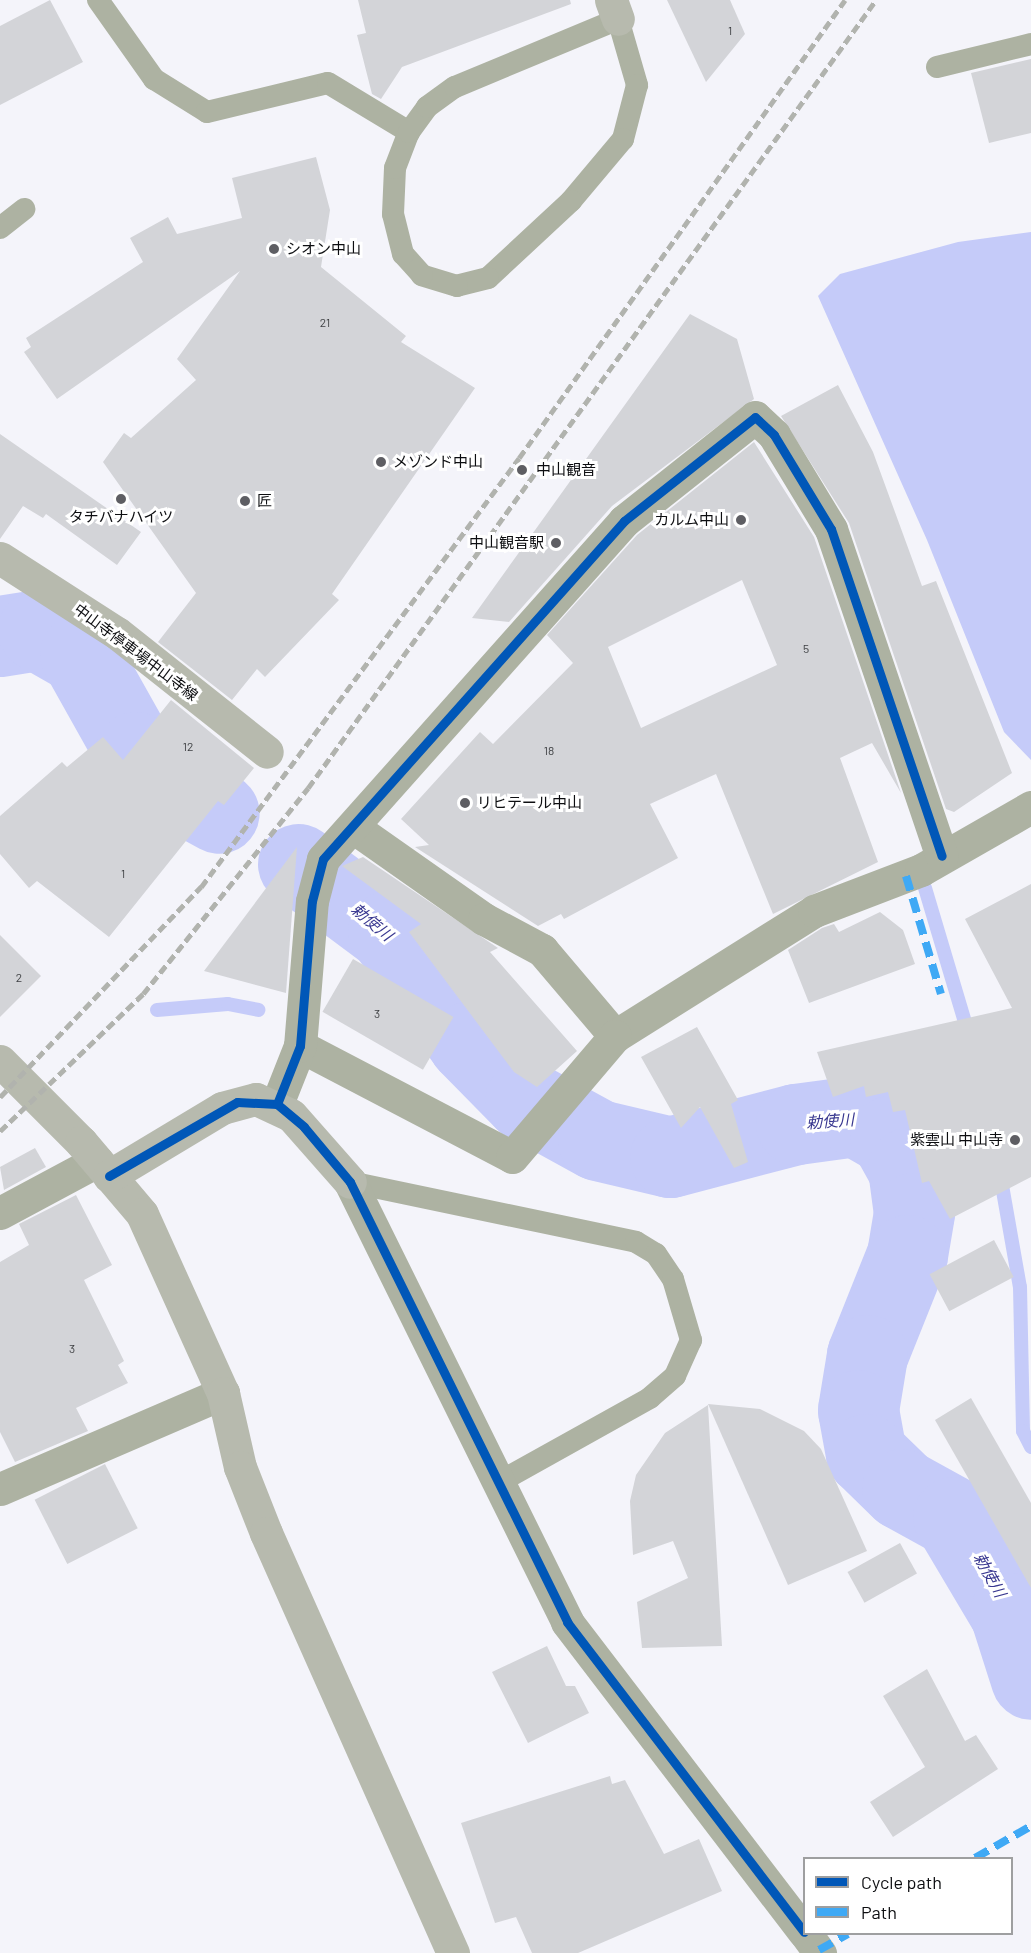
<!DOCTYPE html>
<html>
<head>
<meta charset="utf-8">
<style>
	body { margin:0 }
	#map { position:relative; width:1031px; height:1953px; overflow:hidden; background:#f4f4fa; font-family:Barlow,"Noto Sans JP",sans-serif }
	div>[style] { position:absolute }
	.water>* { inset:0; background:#c5cbf9 }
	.stream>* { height:14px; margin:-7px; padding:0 7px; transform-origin:7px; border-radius:7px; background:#c5cbf9 }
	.river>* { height:81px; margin:-40.5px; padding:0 40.5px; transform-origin:40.5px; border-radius:40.5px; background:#c5cbf9 }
	.building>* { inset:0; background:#d3d4d8; transform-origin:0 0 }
	.lane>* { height:22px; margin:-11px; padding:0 11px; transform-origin:11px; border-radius:11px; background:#adb2a2 }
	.street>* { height:33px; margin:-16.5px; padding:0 16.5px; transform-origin:16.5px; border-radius:16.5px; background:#adb2a2 }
	.secondary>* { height:33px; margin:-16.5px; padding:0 16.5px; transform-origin:16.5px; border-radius:16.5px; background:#b7baae }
	.rail>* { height:4.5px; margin-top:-2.25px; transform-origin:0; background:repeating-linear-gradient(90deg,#b1b3ae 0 9px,transparent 0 13.5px) }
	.quiet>* { height:8px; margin-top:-4px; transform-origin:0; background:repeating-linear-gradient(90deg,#3fa9f5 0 15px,transparent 0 23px) }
	.cycleway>* { height:9px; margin:-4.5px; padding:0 4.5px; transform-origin:4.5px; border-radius:4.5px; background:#0057b8 }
	.dots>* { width:16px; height:16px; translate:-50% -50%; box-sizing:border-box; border:3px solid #fff; border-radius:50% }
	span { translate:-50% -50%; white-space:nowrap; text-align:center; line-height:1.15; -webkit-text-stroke:6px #fff; paint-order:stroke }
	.number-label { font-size:12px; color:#3e4043 }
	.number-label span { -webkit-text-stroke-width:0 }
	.poi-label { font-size:15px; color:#0d0e11 }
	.left { translate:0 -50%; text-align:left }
	.right { translate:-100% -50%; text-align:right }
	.street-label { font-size:15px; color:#0d0e11 }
	.water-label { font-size:16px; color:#393890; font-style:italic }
	.legend { position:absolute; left:803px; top:1857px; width:210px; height:78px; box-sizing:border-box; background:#fff; border:2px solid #9e9fa0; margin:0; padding:8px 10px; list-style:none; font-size:18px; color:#0d0e11 }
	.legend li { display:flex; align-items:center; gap:12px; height:30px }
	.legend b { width:30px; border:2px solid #9e9fa0 }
</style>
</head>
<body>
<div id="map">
	<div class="water">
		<i style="clip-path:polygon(1031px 232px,1031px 760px,1004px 732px,927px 540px,818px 296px,840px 274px,958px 242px)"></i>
	</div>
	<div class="stream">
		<i style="left:925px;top:888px;width:154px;rotate:73.4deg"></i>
		<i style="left:157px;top:1010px;width:71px;rotate:-4.8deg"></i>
		<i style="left:228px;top:1004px;width:31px;rotate:11deg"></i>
		<i style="left:1000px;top:1174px;width:115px;rotate:80deg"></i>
		<i style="left:1020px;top:1287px;width:144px;rotate:88.8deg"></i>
		<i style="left:1023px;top:1431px;width:18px;rotate:63deg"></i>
	</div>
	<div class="river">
		<i style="left:0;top:636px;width:38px;rotate:-9deg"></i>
		<i style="left:38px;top:630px;width:48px;rotate:29.7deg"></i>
		<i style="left:80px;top:654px;width:112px;rotate:60.7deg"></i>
		<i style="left:135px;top:752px;width:45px;rotate:45.9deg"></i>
		<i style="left:166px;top:784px;width:60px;rotate:28.7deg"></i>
		<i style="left:298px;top:864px;width:112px;rotate:36.7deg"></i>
		<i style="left:388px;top:931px;width:137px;rotate:54.2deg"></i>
		<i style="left:468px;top:1042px;width:81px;rotate:45.5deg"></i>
		<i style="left:525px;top:1100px;width:83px;rotate:28.7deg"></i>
		<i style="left:598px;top:1140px;width:74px;rotate:13.3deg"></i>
		<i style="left:670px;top:1157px;width:130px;rotate:-14.7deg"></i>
		<i style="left:796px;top:1124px;width:61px;rotate:-7.6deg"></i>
		<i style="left:856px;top:1116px;width:39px;rotate:30deg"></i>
		<i style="left:890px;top:1136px;width:37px;rotate:61deg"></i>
		<i style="left:908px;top:1168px;width:45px;rotate:82.4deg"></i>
		<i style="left:914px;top:1213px;width:43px;rotate:99.5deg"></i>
		<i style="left:907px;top:1255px;width:108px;rotate:111.8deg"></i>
		<i style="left:867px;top:1355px;width:56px;rotate:99.3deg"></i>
		<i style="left:858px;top:1410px;width:45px;rotate:79.7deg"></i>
		<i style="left:866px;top:1454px;width:50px;rotate:44.2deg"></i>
		<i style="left:902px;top:1489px;width:58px;rotate:28.8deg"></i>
		<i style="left:953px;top:1517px;width:112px;rotate:59.3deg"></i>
		<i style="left:1010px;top:1613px;width:69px;rotate:72.3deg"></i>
	</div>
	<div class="building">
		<i style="clip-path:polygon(50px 0,83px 62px,0 105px,0 26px)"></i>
		<i style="clip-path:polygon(358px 0,570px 0,571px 4px,402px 67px,381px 99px,372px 94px,357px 35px,366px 33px)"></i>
		<i style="clip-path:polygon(667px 0,730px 0,745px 34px,706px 82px)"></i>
		<i style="clip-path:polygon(1031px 59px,1031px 133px,989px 143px,971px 73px)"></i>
		<i style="clip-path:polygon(316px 157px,330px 210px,321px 267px,406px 336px,401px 342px,475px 388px,332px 594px,339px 600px,265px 677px,257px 669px,232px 700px,158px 642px,196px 593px,103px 462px,124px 433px,131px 438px,196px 380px,177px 359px,240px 271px,57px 399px,24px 352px,31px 347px,26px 338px,143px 262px,130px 238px,168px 217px,177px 234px,242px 218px,232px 178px)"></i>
		<i style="clip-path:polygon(690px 314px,737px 339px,754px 399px,612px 506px,509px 622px,472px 618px)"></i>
		<i style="clip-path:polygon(838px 385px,873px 452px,922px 586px,936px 581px,1012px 773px,954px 812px,946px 809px,849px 523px,781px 416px)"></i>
		<i style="clip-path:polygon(0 434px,141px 532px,117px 565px,46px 514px,43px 518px,23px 506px,0 539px)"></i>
		<i style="clip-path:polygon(evenodd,754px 442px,814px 537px,901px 793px,872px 743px,840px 758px,878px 862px,773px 914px,716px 774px,650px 804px,678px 858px,564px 919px,561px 914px,538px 926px,415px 847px,429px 845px,401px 819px,480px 732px,493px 744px,573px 663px,547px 635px,637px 535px,754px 442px,742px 580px,777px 665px,641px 728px,608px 647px,742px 580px)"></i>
		<i style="clip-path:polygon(171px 700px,254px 768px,224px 805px,218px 801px,109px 937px,37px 881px,29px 888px,0 854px,0 816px,62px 762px,67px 767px,103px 737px,123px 760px)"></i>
		<i style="clip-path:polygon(297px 847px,286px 993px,204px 971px)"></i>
		<i style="clip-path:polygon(363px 857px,498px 948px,490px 952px,577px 1051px,537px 1087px,514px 1072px,409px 932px,421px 924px,342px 866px)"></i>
		<i style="clip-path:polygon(1031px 884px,1031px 1177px,950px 1219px,929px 1181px,922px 1183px,905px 1110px,893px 1112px,888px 1092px,866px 1097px,864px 1086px,833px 1097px,817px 1052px,1012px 1008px,965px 919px)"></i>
		<i style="clip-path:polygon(880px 912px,903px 930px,915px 964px,809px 1003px,788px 950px,822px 928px,834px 924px,839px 932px)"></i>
		<i style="clip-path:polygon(0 935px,41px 976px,0 1017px)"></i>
		<i style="left:353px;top:959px;width:116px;height:61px;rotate:30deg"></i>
		<i style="clip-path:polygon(697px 1027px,738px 1100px,731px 1104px,748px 1162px,734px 1168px,700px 1107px,681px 1128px,641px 1057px)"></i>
		<i style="clip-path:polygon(35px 1148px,46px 1167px,4px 1190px,0 1167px)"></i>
		<i style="clip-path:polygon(76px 1195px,112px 1265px,84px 1280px,124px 1361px,118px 1365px,128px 1383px,76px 1408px,88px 1431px,15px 1462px,0 1432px,0 1262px,29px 1245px,19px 1224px)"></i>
		<i style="left:994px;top:1240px;width:42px;height:73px;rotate:62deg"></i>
		<i style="clip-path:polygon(971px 1398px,1031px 1503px,1031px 1588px,935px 1420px)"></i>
		<i style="clip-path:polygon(708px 1404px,760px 1409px,804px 1431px,821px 1449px,867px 1551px,788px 1585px)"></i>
		<i style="clip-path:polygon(708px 1405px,722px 1646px,642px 1648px,637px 1602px,688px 1578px,673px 1541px,633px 1555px,630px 1501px,636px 1475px,665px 1433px)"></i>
		<i style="left:105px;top:1464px;width:72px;height:79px;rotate:63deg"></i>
		<i style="left:900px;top:1543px;width:35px;height:60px;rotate:61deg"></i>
		<i style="clip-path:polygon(547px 1646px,566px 1686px,575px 1686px,589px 1713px,528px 1743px,492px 1672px)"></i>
		<i style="clip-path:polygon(927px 1669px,965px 1741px,976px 1735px,998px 1769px,893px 1837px,870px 1802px,925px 1767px,883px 1696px)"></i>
		<i style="clip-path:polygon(610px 1776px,612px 1784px,625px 1780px,664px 1854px,699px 1839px,722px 1891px,578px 1953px,532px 1953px,516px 1917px,495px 1923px,461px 1823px)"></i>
	</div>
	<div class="lane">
		<i style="left:98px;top:0;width:97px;rotate:54.7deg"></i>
		<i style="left:154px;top:79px;width:62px;rotate:31.9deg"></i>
		<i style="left:207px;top:112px;width:124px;rotate:-13.5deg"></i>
		<i style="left:328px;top:83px;width:95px;rotate:31.2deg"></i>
		<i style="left:618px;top:19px;width:69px;rotate:73.9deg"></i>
		<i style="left:637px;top:85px;width:56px;rotate:104.5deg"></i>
		<i style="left:623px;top:139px;width:81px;rotate:130deg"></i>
		<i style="left:571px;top:201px;width:113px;rotate:137.1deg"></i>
		<i style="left:488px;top:278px;width:32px;rotate:166deg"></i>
		<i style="left:457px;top:286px;width:37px;rotate:-163deg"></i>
		<i style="left:422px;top:275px;width:28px;rotate:-132deg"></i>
		<i style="left:403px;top:254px;width:41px;rotate:-104deg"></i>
		<i style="left:393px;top:214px;width:46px;rotate:-87.5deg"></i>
		<i style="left:395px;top:168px;width:39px;rotate:-69deg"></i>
		<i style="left:409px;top:132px;width:31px;rotate:-54deg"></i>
		<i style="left:427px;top:107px;width:34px;rotate:-36deg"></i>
		<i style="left:455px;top:87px;width:177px;rotate:-22.6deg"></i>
		<i style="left:937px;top:67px;width:97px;rotate:-13.7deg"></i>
		<i style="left:0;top:228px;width:31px;rotate:-38deg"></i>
		<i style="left:350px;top:1182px;width:292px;rotate:11.8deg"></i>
		<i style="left:636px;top:1242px;width:23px;rotate:31deg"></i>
		<i style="left:656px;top:1254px;width:30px;rotate:56deg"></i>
		<i style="left:673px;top:1279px;width:64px;rotate:73.6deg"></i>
		<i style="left:691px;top:1340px;width:39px;rotate:114deg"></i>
		<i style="left:675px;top:1376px;width:33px;rotate:139deg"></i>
		<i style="left:650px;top:1398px;width:171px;rotate:150.9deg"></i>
	</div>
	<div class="street">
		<i style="left:353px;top:827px;width:160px;rotate:35.1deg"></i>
		<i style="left:484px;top:919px;width:66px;rotate:28.1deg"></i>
		<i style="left:542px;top:950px;width:113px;rotate:49.7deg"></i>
		<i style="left:615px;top:1036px;width:235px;rotate:-32.1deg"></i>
		<i style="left:814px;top:911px;width:115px;rotate:-21deg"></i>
		<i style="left:921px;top:870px;width:127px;rotate:-29.8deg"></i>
		<i style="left:300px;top:1046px;width:239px;rotate:27.6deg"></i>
		<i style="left:512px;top:1157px;width:159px;rotate:-49.6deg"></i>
		<i style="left:277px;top:1104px;width:62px;rotate:-68.4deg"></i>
		<i style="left:300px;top:1046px;width:145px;rotate:-85.3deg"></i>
		<i style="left:312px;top:901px;width:43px;rotate:-75.3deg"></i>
		<i style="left:323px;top:859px;width:453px;rotate:-48.3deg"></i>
		<i style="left:624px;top:521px;width:167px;rotate:-38.4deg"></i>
		<i style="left:755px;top:417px;width:26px;rotate:43deg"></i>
		<i style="left:774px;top:435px;width:110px;rotate:58.8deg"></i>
		<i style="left:831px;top:529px;width:345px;rotate:71.3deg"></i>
		<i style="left:350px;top:1182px;width:491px;rotate:63.7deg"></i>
		<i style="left:567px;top:1622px;width:390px;rotate:52.6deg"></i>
		<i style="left:0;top:1213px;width:110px;rotate:-28.2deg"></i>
		<i style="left:0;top:1489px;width:243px;rotate:-23.3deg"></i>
		<i style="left:806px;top:1934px;width:24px;rotate:54deg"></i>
	</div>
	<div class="secondary">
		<i style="left:611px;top:0;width:20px;rotate:70deg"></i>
		<i style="left:0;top:558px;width:139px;rotate:32.7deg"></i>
		<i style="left:117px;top:633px;width:191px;rotate:38.4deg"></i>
		<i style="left:0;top:1061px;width:115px;rotate:45deg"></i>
		<i style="left:81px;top:1142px;width:94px;rotate:49.7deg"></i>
		<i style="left:142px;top:1214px;width:196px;rotate:65.7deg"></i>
		<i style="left:223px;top:1393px;width:76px;rotate:77.1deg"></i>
		<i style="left:240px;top:1467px;width:71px;rotate:68.5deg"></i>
		<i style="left:266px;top:1533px;width:460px;rotate:66deg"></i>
		<i style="left:109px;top:1176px;width:132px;rotate:-31deg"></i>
		<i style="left:222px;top:1108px;width:35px;rotate:-15deg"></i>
		<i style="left:256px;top:1099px;width:38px;rotate:25deg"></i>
		<i style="left:291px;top:1115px;width:89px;rotate:48.6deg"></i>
	</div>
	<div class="rail">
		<i style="left:0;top:1097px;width:291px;rotate:-46.3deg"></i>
		<i style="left:201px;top:887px;width:534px;rotate:-53.45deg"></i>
		<i style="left:519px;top:458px;width:562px;rotate:-54.56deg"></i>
		<i style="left:0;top:1131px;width:198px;rotate:-43.8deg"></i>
		<i style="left:143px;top:994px;width:264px;rotate:-51.3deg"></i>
		<i style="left:308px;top:788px;width:971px;rotate:-54.22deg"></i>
	</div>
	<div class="quiet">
		<i style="left:906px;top:876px;width:123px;rotate:73.5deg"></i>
		<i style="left:975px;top:1858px;width:64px;rotate:-29.7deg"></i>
		<i style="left:819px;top:1950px;width:33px;rotate:-29deg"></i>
	</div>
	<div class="cycleway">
		<i style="left:277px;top:1104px;width:62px;rotate:-68.4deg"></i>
		<i style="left:300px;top:1046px;width:145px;rotate:-85.3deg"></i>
		<i style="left:312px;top:901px;width:43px;rotate:-75.3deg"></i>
		<i style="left:323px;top:859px;width:453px;rotate:-48.3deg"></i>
		<i style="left:624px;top:521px;width:167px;rotate:-38.4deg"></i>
		<i style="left:755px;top:417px;width:26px;rotate:43deg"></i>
		<i style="left:774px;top:435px;width:110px;rotate:58.8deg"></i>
		<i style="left:831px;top:529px;width:345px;rotate:71.3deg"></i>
		<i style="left:109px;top:1176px;width:148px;rotate:-30deg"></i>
		<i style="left:237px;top:1102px;width:40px;rotate:2.9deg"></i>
		<i style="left:277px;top:1104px;width:35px;rotate:40deg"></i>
		<i style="left:304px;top:1127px;width:72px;rotate:50.1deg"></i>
		<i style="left:350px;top:1182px;width:491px;rotate:63.7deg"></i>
		<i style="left:567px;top:1622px;width:390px;rotate:52.6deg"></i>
	</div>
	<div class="dots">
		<i style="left:274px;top:249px;background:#5e5e63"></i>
		<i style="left:381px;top:462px;background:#5e5e63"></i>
		<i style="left:522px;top:470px;background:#5e5e63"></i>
		<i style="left:121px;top:499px;background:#5e5e63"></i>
		<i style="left:245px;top:501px;background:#5e5e63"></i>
		<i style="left:741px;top:520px;background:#5e5e63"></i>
		<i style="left:556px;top:543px;background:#5e5e63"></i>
		<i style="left:465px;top:803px;background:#5e5e63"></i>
		<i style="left:1015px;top:1140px;background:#5e5e63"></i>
	</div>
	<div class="number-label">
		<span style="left:730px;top:31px">1</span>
		<span style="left:325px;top:323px">21</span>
		<span style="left:806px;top:649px">5</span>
		<span style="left:188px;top:747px">12</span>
		<span style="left:549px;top:751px">18</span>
		<span style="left:123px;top:874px">1</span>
		<span style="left:19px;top:978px">2</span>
		<span style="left:377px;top:1014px">3</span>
		<span style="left:72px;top:1349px">3</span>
	</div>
	<div class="poi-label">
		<span class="left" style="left:286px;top:249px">シオン中山</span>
		<span class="left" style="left:393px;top:462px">メゾンド中山</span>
		<span class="left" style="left:536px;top:470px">中山観音</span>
		<span class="left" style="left:257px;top:501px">匠</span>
		<span style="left:121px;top:517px">タチバナハイツ</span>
		<span class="right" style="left:729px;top:520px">カルム中山</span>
		<span class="right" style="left:544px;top:543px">中山観音駅</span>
		<span class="left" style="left:477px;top:803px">リヒテール中山</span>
		<span class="right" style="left:1003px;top:1140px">紫雲山 中山寺</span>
	</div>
	<div class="street-label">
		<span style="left:136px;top:652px;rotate:37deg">中山寺停車場中山寺線</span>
	</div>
	<div class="water-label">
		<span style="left:372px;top:922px;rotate:40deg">勅使川</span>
		<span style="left:830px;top:1121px;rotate:-4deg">勅使川</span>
		<span style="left:990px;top:1575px;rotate:61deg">勅使川</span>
	</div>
	<ul class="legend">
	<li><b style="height:8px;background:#0057b8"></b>Cycle path</li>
	<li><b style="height:8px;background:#3fa9f5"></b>Path</li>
	</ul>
</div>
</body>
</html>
